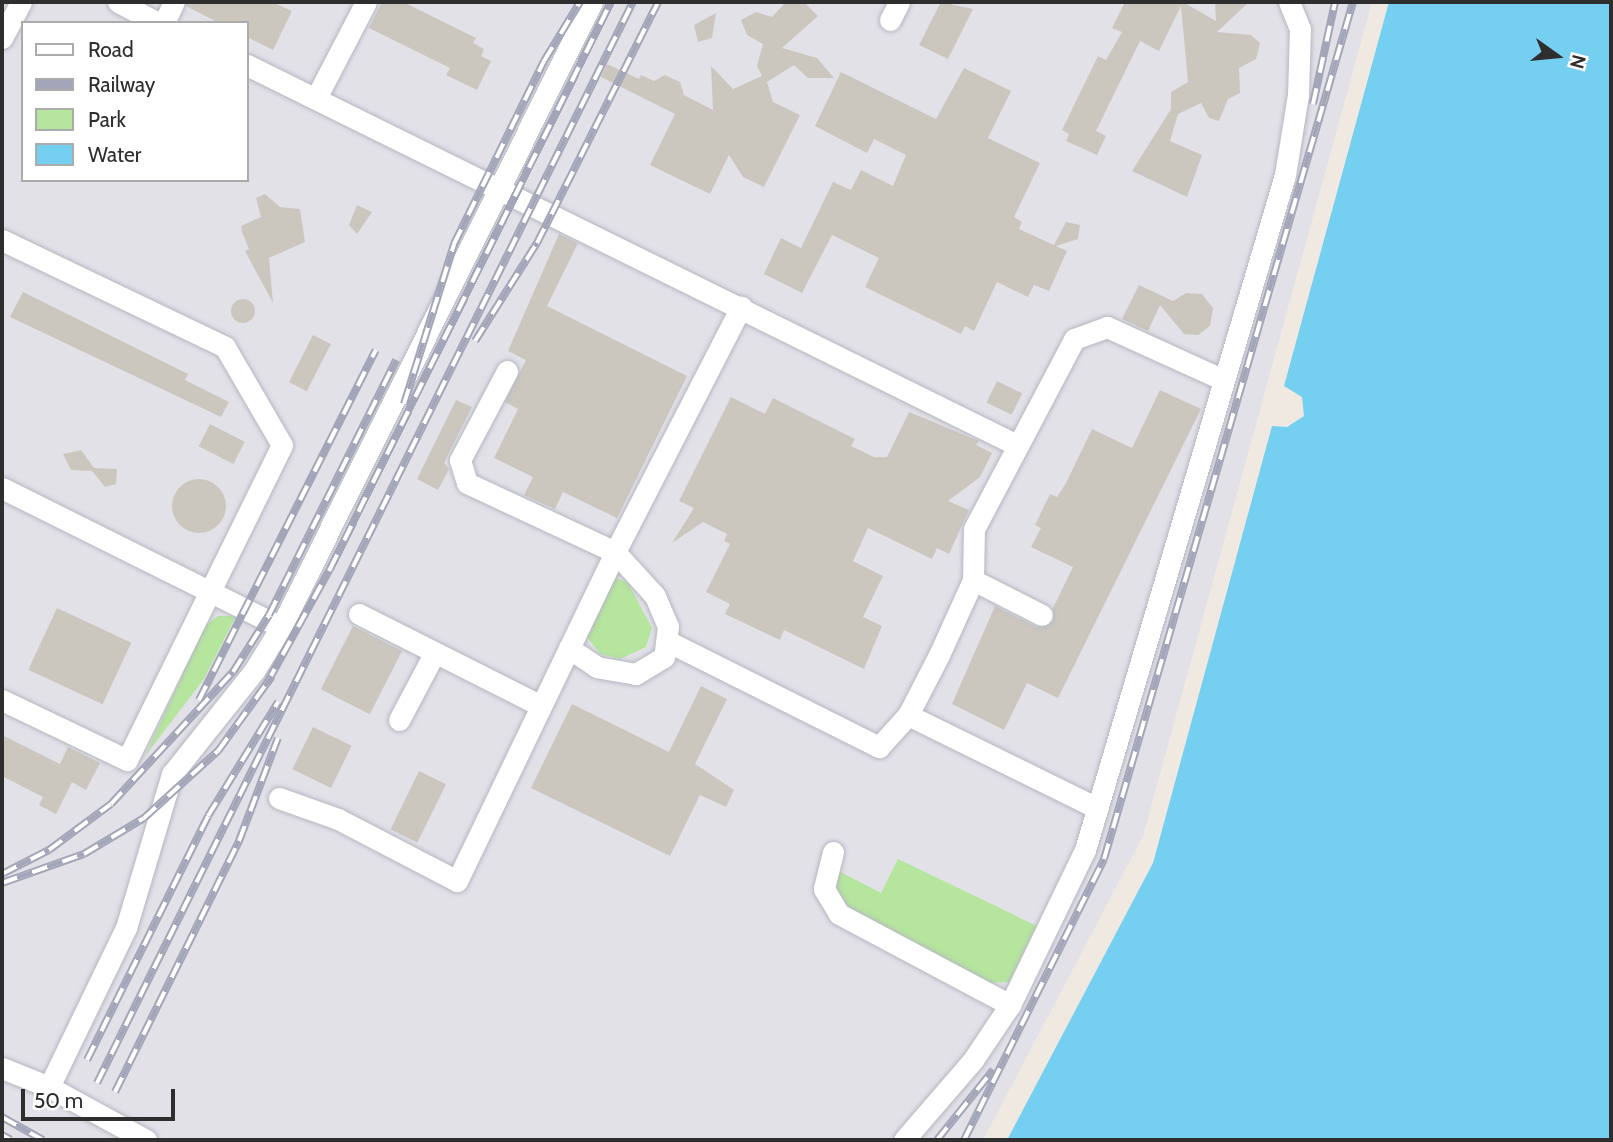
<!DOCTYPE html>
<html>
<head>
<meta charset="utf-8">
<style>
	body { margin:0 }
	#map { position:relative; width:1613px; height:1142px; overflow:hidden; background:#efe9e1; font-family:Cabin,sans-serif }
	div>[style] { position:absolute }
	.industrial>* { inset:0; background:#e3e1e8 }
	.green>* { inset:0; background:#b6e59e }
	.water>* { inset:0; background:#75cff0 }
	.building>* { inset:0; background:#cbc7bf; transform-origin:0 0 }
	.round { border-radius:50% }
	.roads { filter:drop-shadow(0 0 2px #b4b7c1) drop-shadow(0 0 2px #b4b7c1) }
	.minor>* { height:21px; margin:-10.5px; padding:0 10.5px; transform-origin:10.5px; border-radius:10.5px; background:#fff }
	.rail>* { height:8px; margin-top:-4px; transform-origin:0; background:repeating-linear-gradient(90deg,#fff 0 16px,#a3a6b8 0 32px); box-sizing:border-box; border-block:2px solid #a3a6b8 }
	span { translate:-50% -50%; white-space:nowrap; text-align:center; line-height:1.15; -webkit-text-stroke:6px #fff; paint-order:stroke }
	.frame { position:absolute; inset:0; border:4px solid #2e2e2e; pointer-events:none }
	.legend { position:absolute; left:21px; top:21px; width:228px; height:161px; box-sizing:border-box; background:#fff; border:2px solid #ababab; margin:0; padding:9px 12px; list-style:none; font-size:21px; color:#2e2e2e }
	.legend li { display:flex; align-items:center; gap:14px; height:35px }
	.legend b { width:35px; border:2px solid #ababab }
	.north { position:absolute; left:1522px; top:21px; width:70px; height:70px; -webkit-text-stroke:5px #fff; paint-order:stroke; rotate:105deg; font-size:19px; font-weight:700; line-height:28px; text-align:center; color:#2e2e2e }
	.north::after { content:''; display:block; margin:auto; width:24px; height:32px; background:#2e2e2e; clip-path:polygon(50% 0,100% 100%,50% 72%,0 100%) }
	.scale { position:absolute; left:21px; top:1089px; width:154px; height:32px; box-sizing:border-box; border:4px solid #2e2e2e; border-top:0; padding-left:9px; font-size:21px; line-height:24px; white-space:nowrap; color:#2e2e2e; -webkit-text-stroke:5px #fff; paint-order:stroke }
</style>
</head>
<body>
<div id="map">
	<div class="industrial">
		<i style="clip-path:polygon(evenodd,2px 2px,1372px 2px,1143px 836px,983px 1140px,2px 1140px,2px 2px,23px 23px,247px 23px,247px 180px,23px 180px,23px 23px)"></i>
	</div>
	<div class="green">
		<i style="clip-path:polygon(616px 578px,628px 583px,652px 628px,646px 647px,620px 659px,600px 654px,584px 633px)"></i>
		<i style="clip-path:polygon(218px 616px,236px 616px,204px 679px,145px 756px,205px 626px)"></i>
		<i style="clip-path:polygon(898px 859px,1037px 926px,1009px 982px,986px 983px,846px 910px,834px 890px,835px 869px,881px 893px)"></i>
	</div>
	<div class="water">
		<i style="clip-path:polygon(1389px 2px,1611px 2px,1611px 1140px,1007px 1140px,1153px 863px,1272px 426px,1287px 427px,1304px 416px,1302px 397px,1284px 386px)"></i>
	</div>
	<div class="building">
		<i style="clip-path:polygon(187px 2px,272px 2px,292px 11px,273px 50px,247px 37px,247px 23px,219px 23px,186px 6px)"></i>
		<i style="clip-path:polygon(382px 2px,403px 2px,476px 38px,473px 43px,484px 49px,481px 56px,491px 61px,477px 90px,446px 75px,450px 68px,369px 28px)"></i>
		<i style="clip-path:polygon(786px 2px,804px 2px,818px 16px,782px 48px,817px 58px,834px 78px,808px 78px,794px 65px,767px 82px,773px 102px,800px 115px,764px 187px,743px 177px,729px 155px,710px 194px,650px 165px,675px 114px,601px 77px,607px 64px,639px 79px,641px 75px,654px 81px,665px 75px,680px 82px,684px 95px,713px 110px,711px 66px,733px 89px,762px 76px,757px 66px,763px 44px,747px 35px,741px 20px,756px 12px,772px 17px)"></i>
		<i style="clip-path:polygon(941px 2px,973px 9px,948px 59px,919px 45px)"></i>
		<i style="clip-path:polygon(1125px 2px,1183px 2px,1216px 21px,1215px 2px,1249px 2px,1217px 32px,1251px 35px,1260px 43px,1256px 59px,1239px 68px,1240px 93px,1228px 99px,1219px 121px,1209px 118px,1201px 103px,1178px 114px,1170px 141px,1202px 155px,1187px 197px,1132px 171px,1171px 109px,1171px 92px,1188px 82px,1181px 6px,1159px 51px,1140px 41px,1096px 131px,1106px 136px,1097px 155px,1066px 141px,1069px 134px,1062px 130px,1098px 56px,1106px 60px,1122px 32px,1112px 28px)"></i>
		<i style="clip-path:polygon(716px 13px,712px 38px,698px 42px,694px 25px)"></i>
		<i style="clip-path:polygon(964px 68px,1011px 91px,988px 138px,1040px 163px,1014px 217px,1022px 222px,1019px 229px,1054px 245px,1066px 222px,1080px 225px,1078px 239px,1056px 246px,1067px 251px,1049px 291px,1034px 285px,1028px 297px,997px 282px,974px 331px,965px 326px,961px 334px,865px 287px,879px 258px,832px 235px,802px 293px,764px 274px,781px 238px,801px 248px,833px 182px,851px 190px,861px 170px,893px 186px,906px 155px,874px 139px,867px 153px,815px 126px,841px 72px,936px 119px)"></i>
		<i style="clip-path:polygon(265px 194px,280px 207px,300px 209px,305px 242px,269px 258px,273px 303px,245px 251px,249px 249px,242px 232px,241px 226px,261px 217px,256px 198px)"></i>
		<i style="clip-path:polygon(357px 205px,372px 212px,357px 234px,349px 225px)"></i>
		<i style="clip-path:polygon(559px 234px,578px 243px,547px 306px,687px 376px,617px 518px,563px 492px,555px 509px,524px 495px,533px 477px,494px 458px,518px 409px,505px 402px,526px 360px,508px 351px)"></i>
		<i style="clip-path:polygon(1139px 285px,1173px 301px,1186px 293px,1202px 294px,1213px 308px,1210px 326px,1198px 335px,1184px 334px,1160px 305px,1148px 331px,1122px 319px)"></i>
		<i style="clip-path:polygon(23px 292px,188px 374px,185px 380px,229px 402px,221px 417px,10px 317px)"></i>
		<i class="round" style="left:231px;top:299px;width:24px;height:24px"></i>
		<i style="left:313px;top:335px;width:20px;height:53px;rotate:27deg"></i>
		<i style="left:997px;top:381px;width:28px;height:24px;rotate:26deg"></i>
		<i style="clip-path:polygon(1160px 390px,1201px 409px,1058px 698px,1027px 683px,1004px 730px,952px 704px,995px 606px,1037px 627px,1053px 621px,1053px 608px,1073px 567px,1031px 547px,1041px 528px,1035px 525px,1050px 494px,1057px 497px,1066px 483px,1092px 429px,1132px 448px)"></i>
		<i style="clip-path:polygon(731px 397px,765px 414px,773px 398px,855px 439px,851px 446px,874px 457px,887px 457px,909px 412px,979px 441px,976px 445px,992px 453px,980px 477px,948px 501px,969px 510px,949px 554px,937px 548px,932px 559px,868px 528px,853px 561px,883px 576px,863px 617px,882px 626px,864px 669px,784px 630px,780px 640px,725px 614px,730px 604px,706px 592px,730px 544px,724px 541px,727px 534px,703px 522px,672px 543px,694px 508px,679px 501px)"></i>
		<i style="clip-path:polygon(456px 400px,472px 407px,444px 463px,449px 469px,438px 490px,417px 479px)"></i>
		<i style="left:210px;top:424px;width:39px;height:25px;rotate:27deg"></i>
		<i style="clip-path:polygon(81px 450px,94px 468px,117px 469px,116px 484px,105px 487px,92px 471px,71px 470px,63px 454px)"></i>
		<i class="round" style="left:172px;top:479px;width:54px;height:54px"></i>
		<i style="left:57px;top:608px;width:82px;height:68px;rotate:25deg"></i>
		<i style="left:353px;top:626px;width:55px;height:71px;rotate:27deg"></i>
		<i style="clip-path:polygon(701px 686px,727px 699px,695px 764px,734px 790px,726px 807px,700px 795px,670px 856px,531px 788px,572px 704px,669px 752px)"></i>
		<i style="left:313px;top:727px;width:43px;height:47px;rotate:26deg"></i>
		<i style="clip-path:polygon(2px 735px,60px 764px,68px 747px,100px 763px,86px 790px,72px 782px,56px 814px,39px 805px,43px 797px,2px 776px)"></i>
		<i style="left:419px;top:771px;width:30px;height:65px;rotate:26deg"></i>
	</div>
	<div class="roads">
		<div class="minor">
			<i style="left:118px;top:2px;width:45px;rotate:27.7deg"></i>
			<i style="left:890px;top:20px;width:20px;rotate:-63deg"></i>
			<i style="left:164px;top:23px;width:23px;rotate:-65deg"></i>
			<i style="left:2px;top:38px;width:41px;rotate:-62.2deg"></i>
			<i style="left:247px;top:65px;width:856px;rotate:26.27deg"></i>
			<i style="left:316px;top:98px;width:108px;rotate:-62.5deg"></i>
			<i style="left:2px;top:240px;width:247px;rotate:25.6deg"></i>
			<i style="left:225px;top:347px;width:113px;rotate:59.8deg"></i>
			<i style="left:282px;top:445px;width:351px;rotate:116.2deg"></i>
			<i style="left:127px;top:760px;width:139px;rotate:-154.4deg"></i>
			<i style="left:507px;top:371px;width:101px;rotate:117.8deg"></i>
			<i style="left:460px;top:460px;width:24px;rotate:73deg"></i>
			<i style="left:467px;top:483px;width:163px;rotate:25deg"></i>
			<i style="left:615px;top:552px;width:59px;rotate:47.7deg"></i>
			<i style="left:655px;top:596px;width:33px;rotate:67deg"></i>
			<i style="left:668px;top:626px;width:31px;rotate:97deg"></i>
			<i style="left:664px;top:657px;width:33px;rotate:149deg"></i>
			<i style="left:636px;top:674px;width:40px;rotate:-170deg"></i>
			<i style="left:597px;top:667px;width:34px;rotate:-146deg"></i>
			<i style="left:2px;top:488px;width:312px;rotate:26.5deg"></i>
			<i style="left:973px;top:580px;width:77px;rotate:26.9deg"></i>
			<i style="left:359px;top:614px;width:204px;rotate:26.8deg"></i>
			<i style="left:669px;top:642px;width:235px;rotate:26.6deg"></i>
			<i style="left:879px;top:747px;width:43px;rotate:-47.8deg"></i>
			<i style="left:908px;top:715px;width:68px;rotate:-62.7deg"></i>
			<i style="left:939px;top:655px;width:82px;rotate:-65.6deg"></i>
			<i style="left:973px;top:580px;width:51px;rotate:-88.9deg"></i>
			<i style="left:974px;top:529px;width:215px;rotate:-62.2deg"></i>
			<i style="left:1074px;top:339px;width:35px;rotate:-20deg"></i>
			<i style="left:1107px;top:327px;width:128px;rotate:24.4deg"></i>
			<i style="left:908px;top:715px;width:211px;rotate:26.2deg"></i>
			<i style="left:399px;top:720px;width:75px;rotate:-62.1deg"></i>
			<i style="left:279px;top:798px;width:63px;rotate:19.6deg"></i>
			<i style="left:338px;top:819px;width:134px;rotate:27.5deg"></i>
			<i style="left:457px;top:881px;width:365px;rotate:-64.3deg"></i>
			<i style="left:615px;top:552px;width:276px;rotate:-62.8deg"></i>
			<i style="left:833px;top:852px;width:38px;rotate:104deg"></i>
			<i style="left:824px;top:889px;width:29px;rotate:59deg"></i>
			<i style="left:839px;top:914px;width:194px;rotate:28deg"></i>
			<i style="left:2px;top:1068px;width:51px;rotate:22deg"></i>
			<i style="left:49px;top:1087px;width:111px;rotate:28.7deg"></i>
			<i style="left:49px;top:1087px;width:177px;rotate:-64.2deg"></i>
			<i style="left:126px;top:928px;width:161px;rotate:-73.4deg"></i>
			<i style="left:172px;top:774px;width:132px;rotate:-51.5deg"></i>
			<i style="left:254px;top:671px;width:52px;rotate:-58.5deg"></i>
			<i style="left:281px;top:627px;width:698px;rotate:-63.55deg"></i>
			<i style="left:904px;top:1140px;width:106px;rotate:-49.2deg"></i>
			<i style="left:973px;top:1060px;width:66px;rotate:-56.1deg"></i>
			<i style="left:1010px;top:1005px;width:172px;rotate:-64.2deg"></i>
			<i style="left:1085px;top:850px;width:704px;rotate:-73.5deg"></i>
			<i style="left:1285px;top:175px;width:81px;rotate:-80.8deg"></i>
			<i style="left:1298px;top:95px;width:66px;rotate:-88.3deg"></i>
			<i style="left:1300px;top:29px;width:29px;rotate:-112deg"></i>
		</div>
	</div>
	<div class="rail">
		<i style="left:1313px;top:104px;width:104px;rotate:-77.8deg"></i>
		<i style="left:475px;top:341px;width:116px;rotate:-57.7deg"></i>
		<i style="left:537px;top:243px;width:270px;rotate:-63.3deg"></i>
		<i style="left:404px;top:404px;width:168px;rotate:-72.6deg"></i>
		<i style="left:454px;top:244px;width:204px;rotate:-63.8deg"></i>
		<i style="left:544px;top:61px;width:69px;rotate:-58.6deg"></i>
		<i style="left:267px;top:683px;width:130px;rotate:-61.1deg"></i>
		<i style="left:330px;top:569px;width:633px;rotate:-63.64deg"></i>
		<i style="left:199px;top:700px;width:392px;rotate:-63.2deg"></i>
		<i style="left:2px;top:874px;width:53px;rotate:-27.1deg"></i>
		<i style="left:49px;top:850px;width:77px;rotate:-36.6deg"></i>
		<i style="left:111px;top:804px;width:180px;rotate:-47.3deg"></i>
		<i style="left:233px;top:672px;width:67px;rotate:-57.7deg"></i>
		<i style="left:269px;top:615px;width:285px;rotate:-63.5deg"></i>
		<i style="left:2px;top:883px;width:87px;rotate:-19.5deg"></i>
		<i style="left:84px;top:854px;width:70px;rotate:-31deg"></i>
		<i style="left:144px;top:818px;width:100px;rotate:-42.2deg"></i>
		<i style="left:218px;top:751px;width:92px;rotate:-54.2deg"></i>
		<i style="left:87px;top:1060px;width:272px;rotate:-63.6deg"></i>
		<i style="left:208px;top:816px;width:134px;rotate:-58.4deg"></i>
		<i style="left:97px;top:1083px;width:1207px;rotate:-63.63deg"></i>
		<i style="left:115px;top:1092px;width:280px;rotate:-63.7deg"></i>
		<i style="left:239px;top:841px;width:110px;rotate:-69.3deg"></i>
		<i style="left:2px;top:1117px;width:47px;rotate:29.3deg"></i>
		<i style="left:2px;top:1135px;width:10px;rotate:29deg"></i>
		<i style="left:937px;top:1140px;width:90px;rotate:-51.3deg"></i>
		<i style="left:964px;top:1140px;width:314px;rotate:-63.5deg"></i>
		<i style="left:1104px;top:859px;width:892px;rotate:-73.8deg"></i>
	</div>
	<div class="frame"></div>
	<ul class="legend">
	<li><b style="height:9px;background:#fff"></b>Road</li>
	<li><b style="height:9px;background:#a3a6b8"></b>Railway</li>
	<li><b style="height:19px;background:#b6e59e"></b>Park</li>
	<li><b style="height:19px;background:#75cff0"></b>Water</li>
	</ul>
	<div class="north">N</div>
	<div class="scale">50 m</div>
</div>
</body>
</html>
